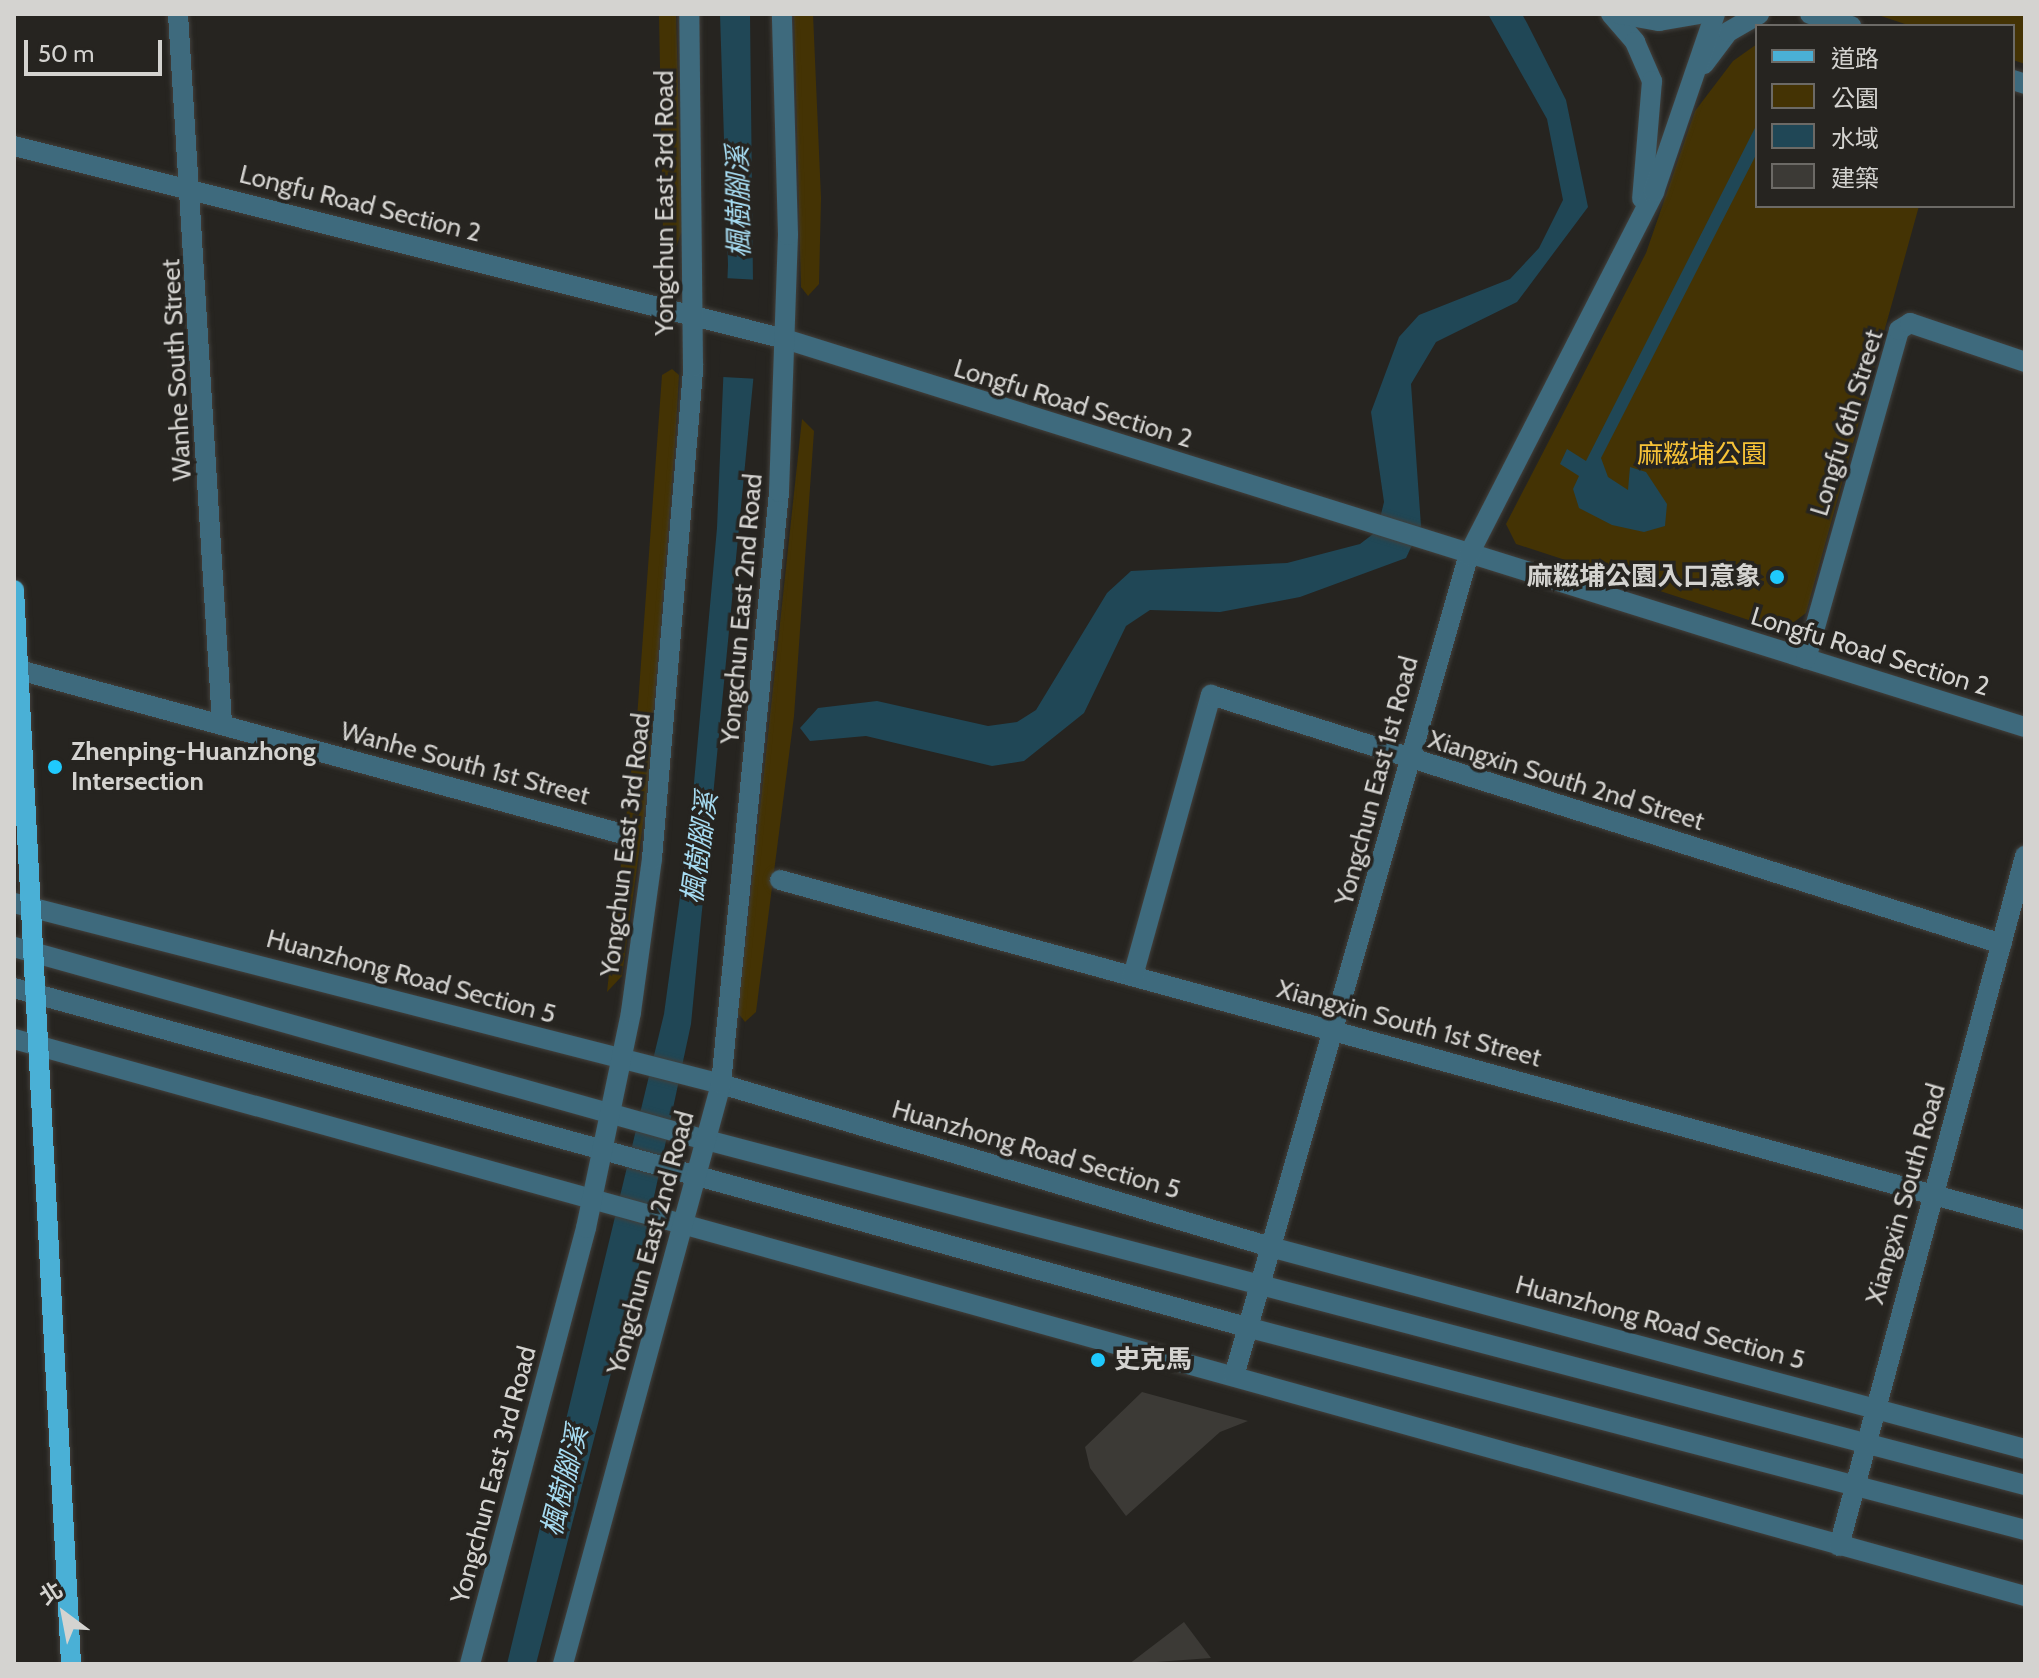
<!DOCTYPE html>
<html>
<head>
<meta charset="utf-8">
<style>
	body { margin:0 }
	#map { position:relative; width:2039px; height:1678px; overflow:hidden; background:#262420; font-family:Cabin,"Noto Sans TC",sans-serif }
	div>[style] { position:absolute }
	.green>* { inset:0; background:#443304 }
	.water>* { inset:0; background:#204756 }
	.pier>* { inset:0; background:#262420; transform-origin:0 0 }
	.building>* { inset:0; background:#3c3a36 }
	.roads { filter:drop-shadow(0 0 2px #42403c) drop-shadow(0 0 2px #42403c) }
	.minor>* { height:20px; margin:-10px; padding:0 10px; transform-origin:10px; border-radius:10px; background:#3e6a7d }
	.major>* { height:20px; margin:-10px; padding:0 10px; transform-origin:10px; border-radius:10px; background:#4ab0d6 }
	.dots>* { width:22px; height:22px; translate:-50% -50%; box-sizing:border-box; border:4px solid #262420; border-radius:50% }
	span { translate:-50% -50%; white-space:nowrap; text-align:center; line-height:1.15; -webkit-text-stroke:7px #262420; paint-order:stroke }
	.street-label { font-size:26px; color:#d4d3d0 }
	.park-label { font-size:26px; color:#f8c337 }
	.poi-label { font-size:26px; color:#d4d3d0; font-weight:700 }
	.right { translate:-100% -50%; text-align:right }
	.left { translate:0 -50%; text-align:left }
	.water-label { font-size:28px; color:#a6dbf1; font-style:italic }
	.frame { position:absolute; inset:0; border:16px solid #d4d3d0; pointer-events:none }
	.legend { position:absolute; left:1755px; top:24px; width:260px; height:184px; box-sizing:border-box; background:#262420; border:2px solid #6c6a66; margin:0; padding:10px 14px; list-style:none; font-size:24px; color:#d4d3d0 }
	.legend li { display:flex; align-items:center; gap:16px; height:40px }
	.legend b { width:40px; border:2px solid #6c6a66 }
	.north { position:absolute; left:24px; top:1574px; width:80px; height:80px; -webkit-text-stroke:6px #262420; paint-order:stroke; rotate:328deg; font-size:22px; font-weight:700; line-height:32px; text-align:center; color:#d4d3d0 }
	.north::after { content:''; display:block; margin:auto; width:28px; height:36px; background:#d4d3d0; clip-path:polygon(50% 0,100% 100%,50% 72%,0 100%) }
	.scale { position:absolute; left:24px; top:40px; width:138px; height:36px; box-sizing:border-box; border:4px solid #d4d3d0; border-top:0; padding-left:10px; font-size:24px; line-height:28px; white-space:nowrap; color:#d4d3d0; -webkit-text-stroke:6px #262420; paint-order:stroke }
</style>
</head>
<body>
<div id="map">
	<div class="green">
		<i style="clip-path:polygon(659px 14px,676px 14px,682px 231px,676px 247px,664px 242px,663px 230px)"></i>
		<i style="clip-path:polygon(794px 14px,813px 14px,821px 198px,819px 284px,808px 296px,801px 287px)"></i>
		<i style="clip-path:polygon(1875px 14px,2025px 14px,2025px 64px,2013px 60px,2013px 26px,1911px 26px)"></i>
		<i style="clip-path:polygon(1757px 44px,1757px 206px,1919px 206px,1806px 613px,1782px 631px,1516px 544px,1506px 524px,1646px 253px,1695px 111px,1733px 61px)"></i>
		<i style="clip-path:polygon(672px 369px,679px 375px,675px 444px,646px 802px,622px 976px,607px 992px,637px 718px,662px 375px)"></i>
		<i style="clip-path:polygon(802px 419px,814px 431px,794px 716px,756px 1012px,745px 1022px,738px 1013px)"></i>
	</div>
	<div class="water">
		<i style="clip-path:polygon(720px 14px,750px 14px,754px 372px,691px 1024px,642px 1253px,536px 1664px,507px 1664px,664px 1014px,691px 816px,717px 528px,728px 265px)"></i>
		<i style="clip-path:polygon(1488px 14px,1522px 14px,1527px 23px,1566px 100px,1588px 207px,1517px 302px,1436px 342px,1411px 384px,1421px 526px,1406px 558px,1300px 597px,1220px 612px,1150px 610px,1126px 626px,1084px 713px,1024px 761px,992px 766px,866px 736px,810px 741px,800px 728px,818px 708px,877px 701px,988px 726px,1017px 722px,1036px 710px,1107px 593px,1131px 571px,1287px 563px,1360px 544px,1377px 531px,1384px 502px,1371px 412px,1399px 337px,1419px 315px,1510px 279px,1539px 248px,1563px 200px,1547px 119px)"></i>
		<i style="clip-path:polygon(1757px 124px,1757px 153px,1601px 458px,1608px 477px,1628px 490px,1630px 467px,1646px 472px,1667px 504px,1665px 526px,1644px 532px,1612px 525px,1579px 508px,1573px 489px,1579px 476px,1560px 464px,1567px 449px,1586px 461px)"></i>
	</div>
	<div class="pier">
		<i style="left:724px;top:278px;width:36px;height:99px;rotate:3deg"></i>
	</div>
	<div class="building">
		<i style="clip-path:polygon(1142px 1392px,1248px 1421px,1220px 1432px,1126px 1516px,1090px 1468px,1085px 1447px)"></i>
		<i style="clip-path:polygon(1184px 1622px,1211px 1658px,1129px 1664px)"></i>
	</div>
	<div class="roads">
		<div class="minor">
			<i style="left:178px;top:14px;width:711px;rotate:86.45deg"></i>
			<i style="left:1611px;top:14px;width:37px;rotate:49deg"></i>
			<i style="left:1635px;top:42px;width:43px;rotate:66.4deg"></i>
			<i style="left:1652px;top:81px;width:118px;rotate:94.8deg"></i>
			<i style="left:1619px;top:14px;width:41px;rotate:9.9deg"></i>
			<i style="left:1659px;top:21px;width:40px;rotate:-10deg"></i>
			<i style="left:1810px;top:14px;width:43px;rotate:16.3deg"></i>
			<i style="left:1704px;top:64px;width:40px;rotate:-53deg"></i>
			<i style="left:1728px;top:32px;width:36px;rotate:-30deg"></i>
			<i style="left:2013px;top:80px;width:13px;rotate:18deg"></i>
			<i style="left:14px;top:146px;width:795px;rotate:14.05deg"></i>
			<i style="left:785px;top:339px;width:1299px;rotate:17.38deg"></i>
			<i style="left:1806px;top:659px;width:342px;rotate:-74.2deg"></i>
			<i style="left:1899px;top:330px;width:13px;rotate:-32deg"></i>
			<i style="left:1910px;top:323px;width:121px;rotate:18.7deg"></i>
			<i style="left:19px;top:670px;width:622px;rotate:15.2deg"></i>
			<i style="left:780px;top:880px;width:1291px;rotate:15.27deg"></i>
			<i style="left:14px;top:903px;width:730px;rotate:14.36deg"></i>
			<i style="left:721px;top:1084px;width:577px;rotate:16.52deg"></i>
			<i style="left:1274px;top:1248px;width:777px;rotate:14.98deg"></i>
			<i style="left:14px;top:947px;width:703px;rotate:15.6deg"></i>
			<i style="left:691px;top:1136px;width:1379px;rotate:14.66deg"></i>
			<i style="left:1133px;top:976px;width:292px;rotate:-74.5deg"></i>
			<i style="left:1211px;top:695px;width:829px;rotate:17.47deg"></i>
			<i style="left:14px;top:988px;width:1282px;rotate:15.38deg"></i>
			<i style="left:1250px;top:1328px;width:801px;rotate:14.61deg"></i>
			<i style="left:14px;top:1039px;width:2087px;rotate:15.48deg"></i>
			<i style="left:1234px;top:1376px;width:855px;rotate:-74.05deg"></i>
			<i style="left:1469px;top:554px;width:407px;rotate:-62.9deg"></i>
			<i style="left:1654px;top:192px;width:188px;rotate:-71.1deg"></i>
			<i style="left:1839px;top:1546px;width:715px;rotate:-74.91deg"></i>
			<i style="left:470px;top:1664px;width:451px;rotate:-75.1deg"></i>
			<i style="left:586px;top:1228px;width:221px;rotate:-78.2deg"></i>
			<i style="left:631px;top:1012px;width:154px;rotate:-82.2deg"></i>
			<i style="left:652px;top:859px;width:494px;rotate:-85.2deg"></i>
			<i style="left:693px;top:367px;width:353px;rotate:-90.6deg"></i>
			<i style="left:563px;top:1664px;width:601px;rotate:-74.76deg"></i>
			<i style="left:721px;top:1084px;width:595px;rotate:-84.4deg"></i>
			<i style="left:779px;top:492px;width:257px;rotate:-88deg"></i>
			<i style="left:788px;top:235px;width:221px;rotate:-91.6deg"></i>
		</div>
		<div class="major">
			<i style="left:14px;top:590px;width:1076px;rotate:86.96deg"></i>
		</div>
	</div>
	<div class="dots">
		<i style="left:1777px;top:577px;background:#1fc9fd"></i>
		<i style="left:55px;top:767px;background:#1fc9fd"></i>
		<i style="left:1098px;top:1360px;background:#1fc9fd"></i>
	</div>
	<div class="street-label">
		<span style="left:665px;top:203px;rotate:-90deg">Yongchun East 3rd Road</span>
		<span style="left:360px;top:204px;rotate:14deg">Longfu Road Section 2</span>
		<span style="left:177px;top:370px;rotate:-93deg">Wanhe South Street</span>
		<span style="left:1073px;top:404px;rotate:17deg">Longfu Road Section 2</span>
		<span style="left:1847px;top:423px;rotate:-73deg">Longfu 6th Street</span>
		<span style="left:742px;top:609px;rotate:-85deg">Yongchun East 2nd Road</span>
		<span style="left:1870px;top:652px;rotate:17deg">Longfu Road Section 2</span>
		<span style="left:465px;top:764px;rotate:15deg">Wanhe South 1st Street</span>
		<span style="left:1377px;top:781px;rotate:-75deg">Yongchun East 1st Road</span>
		<span style="left:1566px;top:781px;rotate:17deg">Xiangxin South 2nd Street</span>
		<span style="left:626px;top:845px;rotate:-83deg">Yongchun East 3rd Road</span>
		<span style="left:411px;top:977px;rotate:15deg">Huanzhong Road Section 5</span>
		<span style="left:1409px;top:1024px;rotate:15deg">Xiangxin South 1st Street</span>
		<span style="left:1036px;top:1150px;rotate:16deg">Huanzhong Road Section 5</span>
		<span style="left:1906px;top:1194px;rotate:-74deg">Xiangxin South Road</span>
		<span style="left:651px;top:1243px;rotate:-75deg">Yongchun East 2nd Road</span>
		<span style="left:1660px;top:1323px;rotate:15deg">Huanzhong Road Section 5</span>
		<span style="left:494px;top:1475px;rotate:-75deg">Yongchun East 3rd Road</span>
	</div>
	<div class="park-label">
		<span style="left:1702px;top:455px">麻糍埔公園</span>
	</div>
	<div class="poi-label">
		<span class="right" style="left:1761px;top:577px">麻糍埔公園入口意象</span>
		<span class="left" style="left:71px;top:767px">Zhenping-Huanzhong<br>Intersection</span>
		<span class="left" style="left:1114px;top:1360px">史克馬</span>
	</div>
	<div class="water-label">
		<span style="left:738px;top:202px;rotate:-91deg">楓樹腳溪</span>
		<span style="left:699px;top:848px;rotate:-82deg">楓樹腳溪</span>
		<span style="left:564px;top:1481px;rotate:-76deg">楓樹腳溪</span>
	</div>
	<div class="frame"></div>
	<ul class="legend">
	<li><b style="height:10px;background:#4ab0d6"></b>道路</li>
	<li><b style="height:22px;background:#443304"></b>公園</li>
	<li><b style="height:22px;background:#204756"></b>水域</li>
	<li><b style="height:22px;background:#3c3a36"></b>建築</li>
	</ul>
	<div class="north">北</div>
	<div class="scale">50 m</div>
</div>
</body>
</html>
